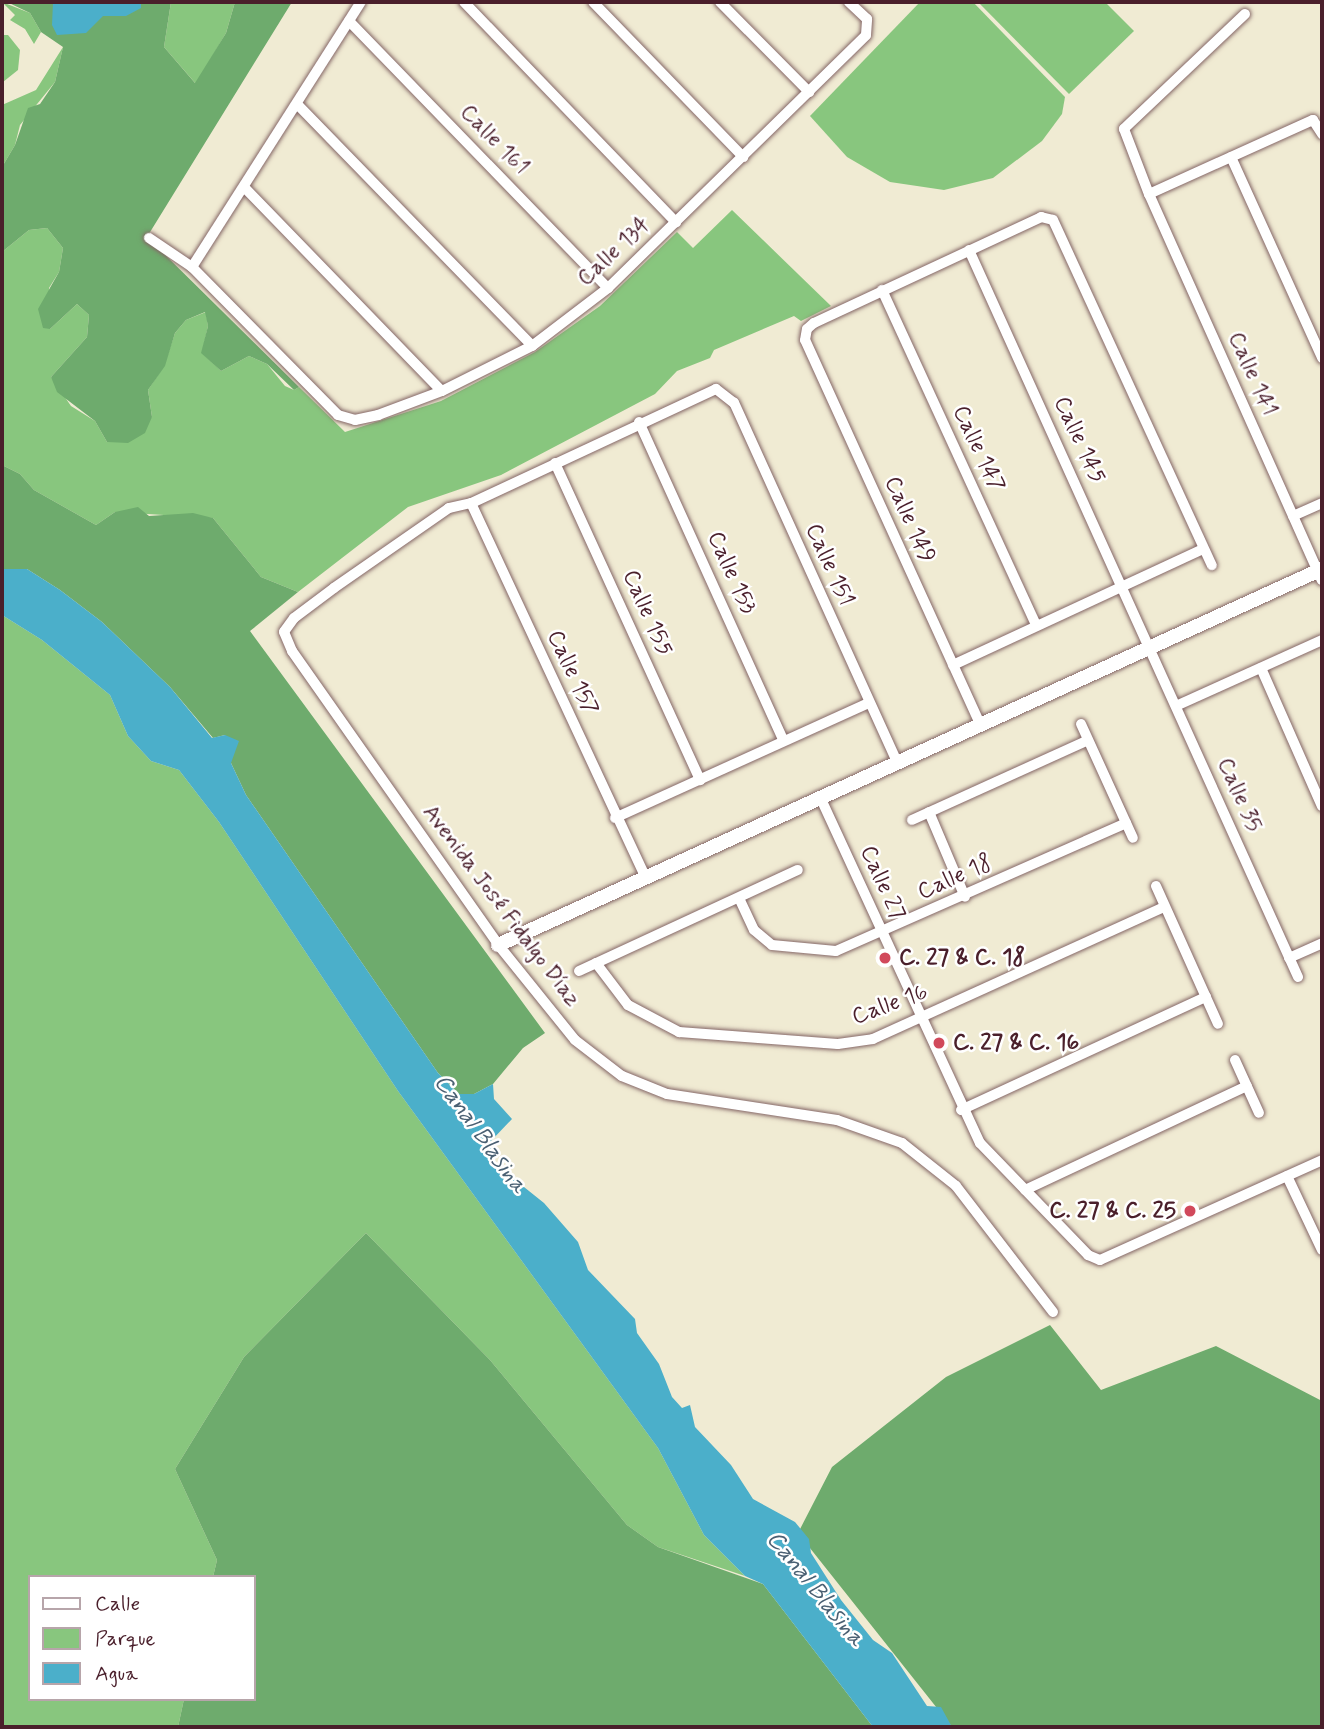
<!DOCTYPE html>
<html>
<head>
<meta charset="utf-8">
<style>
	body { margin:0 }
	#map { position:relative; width:1324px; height:1729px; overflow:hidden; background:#f0ebd3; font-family:Mynerve,sans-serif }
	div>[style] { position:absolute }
	.green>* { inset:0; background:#88c67e }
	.forest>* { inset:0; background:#6eab6d }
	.water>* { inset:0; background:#4bafca }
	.roads { filter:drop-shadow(0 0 2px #846666) drop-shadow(0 0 2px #846666) }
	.minor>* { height:10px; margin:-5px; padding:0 5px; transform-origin:5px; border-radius:5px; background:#fff }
	.tertiary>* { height:14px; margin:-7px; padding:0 7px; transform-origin:7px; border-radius:7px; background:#fff }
	.dots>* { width:19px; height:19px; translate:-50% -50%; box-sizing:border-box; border:4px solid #fff; border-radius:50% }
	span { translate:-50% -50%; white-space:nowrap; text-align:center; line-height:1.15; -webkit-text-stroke:5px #fff; paint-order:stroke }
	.street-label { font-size:23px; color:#4a1f2b }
	.poi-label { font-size:23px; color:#4a1f2b; font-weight:700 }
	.left { translate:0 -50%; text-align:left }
	.right { translate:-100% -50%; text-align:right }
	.water-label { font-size:24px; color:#4a6073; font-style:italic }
	.frame { position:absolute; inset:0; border:4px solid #4a1f2b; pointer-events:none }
	.legend { position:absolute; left:28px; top:1575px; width:228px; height:126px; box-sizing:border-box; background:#fff; border:2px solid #b7a5aa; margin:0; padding:9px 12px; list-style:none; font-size:21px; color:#4a1f2b }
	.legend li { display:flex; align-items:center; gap:14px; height:35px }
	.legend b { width:35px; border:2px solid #b7a5aa }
</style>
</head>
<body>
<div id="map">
	<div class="green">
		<i style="clip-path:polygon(2px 2px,30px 13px,41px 32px,34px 44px,25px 29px,10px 20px,15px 15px)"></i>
		<i style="clip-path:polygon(171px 2px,235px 2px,226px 33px,196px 84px,164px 47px)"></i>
		<i style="clip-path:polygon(920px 2px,973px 2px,1065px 97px,1062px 114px,1042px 141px,993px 178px,944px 190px,890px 182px,847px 157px,810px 116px)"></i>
		<i style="clip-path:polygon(978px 2px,1105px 2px,1134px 31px,1069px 94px)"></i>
		<i style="clip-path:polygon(2px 35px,8px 35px,20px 50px,18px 70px,3px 82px)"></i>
		<i style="clip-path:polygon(63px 47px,55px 82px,20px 125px,15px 145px,2px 167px,2px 105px,36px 90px)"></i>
		<i style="clip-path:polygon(732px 210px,831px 306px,801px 321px,794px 316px,714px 350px,710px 358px,677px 371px,655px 394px,501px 475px,408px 507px,298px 592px,261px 577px,213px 518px,115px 512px,96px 525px,34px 490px,20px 474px,2px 465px,2px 252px,29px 230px,47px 228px,63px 248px,59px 272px,49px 288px,50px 329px,77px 304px,89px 315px,87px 337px,51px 377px,71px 406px,95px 421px,107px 442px,152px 417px,148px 390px,164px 366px,175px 333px,186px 320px,206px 312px,208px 326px,202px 353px,221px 371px,249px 356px,267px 364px,285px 386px,294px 390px,299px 387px,345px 432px,441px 401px,535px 352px,600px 306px,677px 232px,693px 248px)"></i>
		<i style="clip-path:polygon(2px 615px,42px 640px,110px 695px,128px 736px,151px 761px,179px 770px,219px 822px,398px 1091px,658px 1448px,704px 1535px,745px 1576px,658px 1547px,627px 1525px,490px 1360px,366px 1233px,244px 1357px,175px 1469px,217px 1560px,213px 1577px,30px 1577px,30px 1699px,184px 1699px,178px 1727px,2px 1727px)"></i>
	</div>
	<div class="forest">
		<i style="clip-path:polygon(7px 2px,171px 2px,164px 47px,195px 83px,226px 33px,235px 2px,292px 2px,147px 237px,299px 387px,294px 390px,267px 364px,249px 356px,221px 371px,201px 353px,208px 326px,205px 312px,186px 320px,175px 333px,165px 366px,148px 390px,152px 417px,145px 433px,128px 443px,107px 442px,95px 421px,57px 392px,51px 377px,87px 337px,89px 315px,77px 304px,50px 329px,43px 328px,38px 309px,59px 272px,63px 248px,47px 228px,29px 230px,2px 252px,2px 167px,15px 145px,28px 108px,40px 104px,55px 82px,63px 47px,41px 32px,30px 13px)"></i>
		<i style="clip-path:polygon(2px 465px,20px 474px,34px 490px,96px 525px,115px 512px,138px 507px,149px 516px,193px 513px,213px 518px,261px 577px,298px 592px,250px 631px,545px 1033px,523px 1048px,493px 1084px,474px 1094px,459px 1094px,438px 1073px,246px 795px,231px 763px,225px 735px,213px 738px,170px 687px,102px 622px,60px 590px,27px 569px,2px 569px)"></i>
		<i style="clip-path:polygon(366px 1233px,490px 1360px,627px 1525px,658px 1547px,763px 1584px,873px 1727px,178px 1727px,184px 1699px,254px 1699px,254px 1577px,213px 1577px,217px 1560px,175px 1469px,244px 1357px)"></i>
		<i style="clip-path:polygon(1050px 1325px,1101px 1390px,1216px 1346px,1322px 1401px,1322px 1727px,952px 1727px,798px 1533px,832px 1467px,946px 1377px)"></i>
	</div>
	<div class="water">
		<i style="clip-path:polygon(53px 2px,141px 2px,141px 8px,126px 16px,103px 16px,86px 33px,57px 35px,52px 25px)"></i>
		<i style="clip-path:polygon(2px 569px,27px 569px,60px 590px,102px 622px,170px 687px,212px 738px,225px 735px,239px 741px,231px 763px,246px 795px,438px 1073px,459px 1094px,474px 1094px,493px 1084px,494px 1099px,512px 1119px,490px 1142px,494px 1163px,544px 1203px,578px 1242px,588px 1270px,635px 1319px,637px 1333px,659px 1364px,672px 1397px,682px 1408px,690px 1405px,695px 1427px,731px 1465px,753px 1499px,795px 1522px,809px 1539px,811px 1553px,841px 1600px,873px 1640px,892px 1653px,927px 1706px,941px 1707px,952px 1727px,873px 1727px,763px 1584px,745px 1576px,704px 1535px,658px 1448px,398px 1091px,219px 822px,179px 770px,151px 761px,128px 736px,110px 695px,42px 640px,2px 615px)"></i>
	</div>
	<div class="roads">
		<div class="minor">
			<i style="left:464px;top:2px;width:306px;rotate:46.1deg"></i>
			<i style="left:593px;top:2px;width:216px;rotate:45.9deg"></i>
			<i style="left:720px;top:2px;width:127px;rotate:45.3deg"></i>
			<i style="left:1245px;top:14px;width:167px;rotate:136.5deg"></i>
			<i style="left:1124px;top:129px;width:70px;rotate:69deg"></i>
			<i style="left:1149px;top:194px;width:423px;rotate:65.9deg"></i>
			<i style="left:349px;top:21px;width:372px;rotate:45.9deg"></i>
			<i style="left:297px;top:104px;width:337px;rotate:45.8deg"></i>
			<i style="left:1231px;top:157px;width:221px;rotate:65.6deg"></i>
			<i style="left:244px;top:187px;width:284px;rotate:45.9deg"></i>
			<i style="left:1149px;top:194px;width:180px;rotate:-24.3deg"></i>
			<i style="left:1313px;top:120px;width:17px;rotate:57deg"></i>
			<i style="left:149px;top:238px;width:52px;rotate:34deg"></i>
			<i style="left:192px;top:267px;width:208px;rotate:45.4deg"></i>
			<i style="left:338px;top:415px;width:18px;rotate:16deg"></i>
			<i style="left:355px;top:420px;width:24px;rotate:-12deg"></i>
			<i style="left:378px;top:415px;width:68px;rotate:-20.6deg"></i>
			<i style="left:442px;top:391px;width:101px;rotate:-26.6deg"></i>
			<i style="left:532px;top:346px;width:96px;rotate:-37.3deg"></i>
			<i style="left:608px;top:288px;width:361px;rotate:-44.4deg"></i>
			<i style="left:866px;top:35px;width:16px;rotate:-86deg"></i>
			<i style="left:867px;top:19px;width:25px;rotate:-137deg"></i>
			<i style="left:969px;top:250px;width:798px;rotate:65.65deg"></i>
			<i style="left:192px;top:267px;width:314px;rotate:-57.5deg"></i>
			<i style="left:882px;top:290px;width:369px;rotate:65.3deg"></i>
			<i style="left:639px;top:422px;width:350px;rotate:65.6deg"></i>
			<i style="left:555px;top:463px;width:349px;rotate:65.4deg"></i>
			<i style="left:471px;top:503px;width:414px;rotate:65deg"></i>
			<i style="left:1293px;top:516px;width:32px;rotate:-24deg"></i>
			<i style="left:953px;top:665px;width:276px;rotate:-24.9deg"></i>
			<i style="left:1261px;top:668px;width:151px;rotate:66.2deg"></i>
			<i style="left:1176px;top:706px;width:160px;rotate:-24.3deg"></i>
			<i style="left:1081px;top:724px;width:125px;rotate:65.5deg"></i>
			<i style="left:981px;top:726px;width:424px;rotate:-114.5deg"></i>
			<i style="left:805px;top:340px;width:11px;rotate:-80deg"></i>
			<i style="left:807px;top:329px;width:9px;rotate:-41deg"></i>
			<i style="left:814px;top:323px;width:251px;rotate:-25deg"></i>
			<i style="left:1041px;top:217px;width:12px;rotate:14deg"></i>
			<i style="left:1053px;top:220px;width:380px;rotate:65.3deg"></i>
			<i style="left:898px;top:764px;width:397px;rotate:-114.4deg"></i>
			<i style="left:734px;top:403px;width:23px;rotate:-142deg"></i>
			<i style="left:716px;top:389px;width:270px;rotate:155deg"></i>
			<i style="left:471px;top:503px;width:23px;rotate:167deg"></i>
			<i style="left:449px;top:508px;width:140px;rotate:145.2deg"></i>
			<i style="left:334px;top:588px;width:50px;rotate:143.1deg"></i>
			<i style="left:294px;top:618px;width:17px;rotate:126deg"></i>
			<i style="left:284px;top:632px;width:21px;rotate:67deg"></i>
			<i style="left:292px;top:651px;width:362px;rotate:54.9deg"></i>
			<i style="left:500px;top:947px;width:119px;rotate:51.1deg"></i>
			<i style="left:575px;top:1040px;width:59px;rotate:37.5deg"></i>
			<i style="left:622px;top:1076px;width:48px;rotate:21.8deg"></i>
			<i style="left:667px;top:1094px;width:172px;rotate:8.7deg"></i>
			<i style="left:837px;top:1120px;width:69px;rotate:19.5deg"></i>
			<i style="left:902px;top:1143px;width:69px;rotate:38.5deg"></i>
			<i style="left:956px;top:1186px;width:159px;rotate:52.4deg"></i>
			<i style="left:821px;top:799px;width:379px;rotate:65.2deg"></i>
			<i style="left:980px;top:1143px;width:156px;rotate:46deg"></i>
			<i style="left:1088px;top:1255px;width:13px;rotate:23deg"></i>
			<i style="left:1100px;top:1260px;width:243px;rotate:-24.2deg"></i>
			<i style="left:929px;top:812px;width:92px;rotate:67deg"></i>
			<i style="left:615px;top:818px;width:278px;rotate:-24.4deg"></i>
			<i style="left:912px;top:820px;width:193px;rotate:-24.4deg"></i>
			<i style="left:1156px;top:886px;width:151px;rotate:65.8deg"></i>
			<i style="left:739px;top:898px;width:35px;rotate:65deg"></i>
			<i style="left:754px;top:930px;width:23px;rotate:40deg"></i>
			<i style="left:772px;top:945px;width:64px;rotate:5.4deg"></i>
			<i style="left:836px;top:951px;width:317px;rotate:-23.8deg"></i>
			<i style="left:1289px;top:958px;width:36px;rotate:-24deg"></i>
			<i style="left:596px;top:963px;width:53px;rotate:52.7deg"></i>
			<i style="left:628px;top:1005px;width:58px;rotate:27.9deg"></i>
			<i style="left:679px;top:1032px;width:159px;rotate:4.3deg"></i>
			<i style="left:838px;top:1044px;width:35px;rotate:-8deg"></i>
			<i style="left:873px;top:1039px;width:320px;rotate:-24.4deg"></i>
			<i style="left:579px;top:971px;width:241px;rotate:-24.8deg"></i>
			<i style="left:1235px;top:1060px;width:58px;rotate:65.6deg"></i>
			<i style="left:961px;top:1110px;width:270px;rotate:-24.8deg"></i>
			<i style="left:1287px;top:1176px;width:82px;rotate:64.7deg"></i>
			<i style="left:1025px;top:1190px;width:245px;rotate:-25.1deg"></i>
		</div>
		<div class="tertiary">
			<i style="left:498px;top:945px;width:906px;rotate:-24.53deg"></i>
		</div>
	</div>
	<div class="dots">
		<i style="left:885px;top:958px;background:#d1495b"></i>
		<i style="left:939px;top:1043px;background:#d1495b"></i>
		<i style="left:1190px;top:1211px;background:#d1495b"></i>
	</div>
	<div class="street-label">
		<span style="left:494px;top:140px;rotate:46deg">Calle 161</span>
		<span style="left:614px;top:252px;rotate:-43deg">Calle 134</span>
		<span style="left:1252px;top:374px;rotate:66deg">Calle 141</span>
		<span style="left:1079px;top:440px;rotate:65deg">Calle 145</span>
		<span style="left:978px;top:449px;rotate:65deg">Calle 147</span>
		<span style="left:909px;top:520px;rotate:66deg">Calle 149</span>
		<span style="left:829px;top:565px;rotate:66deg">Calle 151</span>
		<span style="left:731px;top:573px;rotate:66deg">Calle 153</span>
		<span style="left:647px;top:613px;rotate:66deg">Calle 155</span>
		<span style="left:572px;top:673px;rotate:65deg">Calle 157</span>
		<span style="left:1239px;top:795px;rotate:66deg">Calle 35</span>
		<span style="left:955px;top:878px;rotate:-24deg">Calle 18</span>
		<span style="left:882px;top:883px;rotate:66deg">Calle 27</span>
		<span style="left:501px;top:906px;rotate:53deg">Avenida José Fidalgo Díaz</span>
		<span style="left:890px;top:1005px;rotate:-20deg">Calle 16</span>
	</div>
	<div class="poi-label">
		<span class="left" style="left:899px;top:958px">C. 27 &amp; C. 18</span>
		<span class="left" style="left:953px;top:1043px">C. 27 &amp; C. 16</span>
		<span class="right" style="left:1176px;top:1211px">C. 27 &amp; C. 25</span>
	</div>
	<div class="water-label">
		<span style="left:480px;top:1134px;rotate:54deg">Canal Blasina</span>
		<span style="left:815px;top:1589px;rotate:51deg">Canal Blasina</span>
	</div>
	<div class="frame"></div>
	<ul class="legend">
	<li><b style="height:9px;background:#fff"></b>Calle</li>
	<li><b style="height:19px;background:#88c67e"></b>Parque</li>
	<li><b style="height:19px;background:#4bafca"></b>Agua</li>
	</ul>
</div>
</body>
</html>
